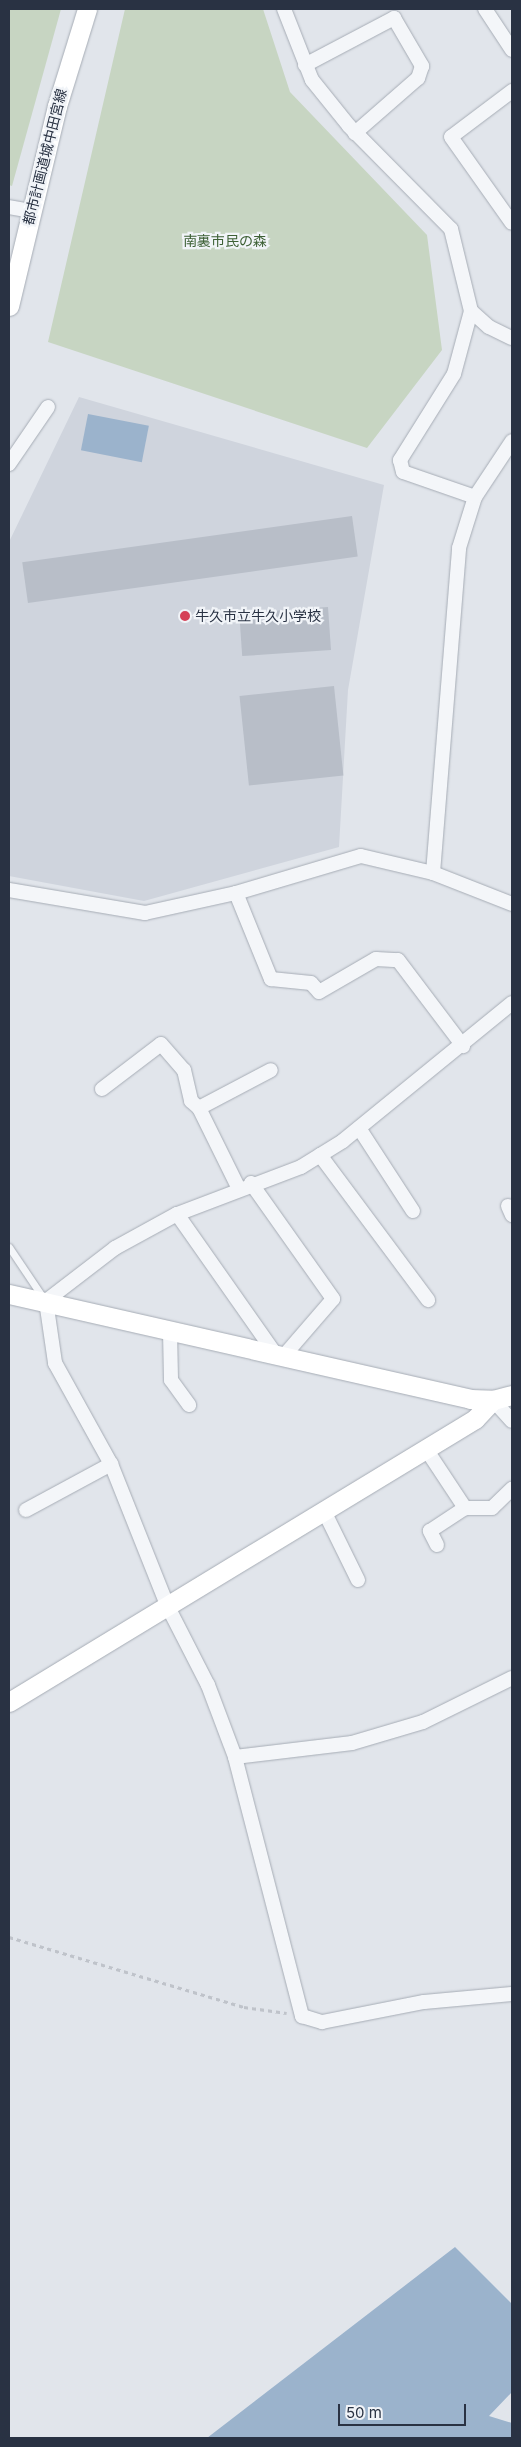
<!DOCTYPE html>
<html>
<head>
<meta charset="utf-8">
<style>
	body { margin:0 }
	#map { position:relative; width:521px; height:2447px; overflow:hidden; background:#e1e5eb; font-family:Inter,"Noto Sans JP",sans-serif }
	div>[style] { position:absolute }
	.built>* { inset:0; background:#cfd4dd }
	.green>* { inset:0; background:#c7d5c2 }
	.water>* { inset:0; background:#9bb3cc; transform-origin:0 0 }
	.building>* { inset:0; background:#b8bec8; transform-origin:0 0 }
	.path>* { height:3px; margin-top:-1.5px; transform-origin:0; background:repeating-linear-gradient(90deg,#bfc3ca 0 4px,transparent 0 8px) }
	.roads { filter:drop-shadow(0 0 1px #a6acb5) drop-shadow(0 0 1px #a6acb5) }
	.lane>* { height:7px; margin:-3.5px; padding:0 3.5px; transform-origin:3.5px; border-radius:3.5px; background:#f4f6f9 }
	.street>* { height:14px; margin:-7px; padding:0 7px; transform-origin:7px; border-radius:7px; background:#f4f6f9 }
	.secondary>* { height:19px; margin:-9.5px; padding:0 9.5px; transform-origin:9.5px; border-radius:9.5px; background:#fff }
	.dots>* { width:14px; height:14px; translate:-50% -50%; box-sizing:border-box; border:2px solid #f1f4f8; border-radius:50% }
	span { translate:-50% -50%; white-space:nowrap; text-align:center; line-height:1.15; -webkit-text-stroke:4.5px #f1f4f8; paint-order:stroke }
	.street-label { font-size:14px; color:#293243 }
	.park-label { font-size:14px; color:#3d6035 }
	.poi-label { font-size:14px; color:#293243 }
	.left { translate:0 -50%; text-align:left }
	.frame { position:absolute; inset:0; border:10px solid #293243; pointer-events:none }
	.scale { position:absolute; left:338px; top:2404px; width:128px; height:22px; box-sizing:border-box; border:2px solid #293243; border-top:0; padding-left:6px; font-size:15px; line-height:18px; white-space:nowrap; color:#293243; -webkit-text-stroke:4px #f1f4f8; paint-order:stroke }
</style>
</head>
<body>
<div id="map">
	<div class="built">
		<i style="clip-path:polygon(79px 397px,384px 485px,348px 690px,339px 847px,144px 901px,9px 876px,9px 542px)"></i>
	</div>
	<div class="green">
		<i style="clip-path:polygon(9px 9px,61px 9px,12px 186px,9px 185px)"></i>
		<i style="clip-path:polygon(125px 9px,263px 9px,290px 92px,427px 235px,442px 350px,367px 448px,48px 342px)"></i>
	</div>
	<div class="water">
		<i style="left:88px;top:414px;width:62px;height:37px;rotate:11deg"></i>
		<i style="clip-path:polygon(455px 2247px,512px 2304px,512px 2392px,489px 2416px,512px 2423px,512px 2438px,207px 2438px)"></i>
	</div>
	<div class="building">
		<i style="left:352px;top:516px;width:41px;height:333px;rotate:82deg"></i>
		<i style="left:328px;top:607px;width:43px;height:89px;rotate:86deg"></i>
		<i style="left:334px;top:686px;width:90px;height:95px;rotate:84deg"></i>
	</div>
	<div class="path">
		<i style="left:9px;top:1937px;width:245px;rotate:16.6deg"></i>
		<i style="left:244px;top:2007px;width:43px;rotate:7.9deg"></i>
	</div>
	<div class="roads">
		<div class="lane">
			<i style="left:9px;top:1247px;width:63px;rotate:56.1deg"></i>
		</div>
		<div class="street">
			<i style="left:284px;top:9px;width:76px;rotate:68.5deg"></i>
			<i style="left:312px;top:80px;width:59px;rotate:51.2deg"></i>
			<i style="left:349px;top:126px;width:145px;rotate:45.3deg"></i>
			<i style="left:451px;top:229px;width:84px;rotate:76.3deg"></i>
			<i style="left:471px;top:311px;width:65px;rotate:105.1deg"></i>
			<i style="left:454px;top:374px;width:102px;rotate:122.1deg"></i>
			<i style="left:400px;top:460px;width:12px;rotate:76deg"></i>
			<i style="left:403px;top:472px;width:76px;rotate:19.1deg"></i>
			<i style="left:485px;top:9px;width:49px;rotate:56.6deg"></i>
			<i style="left:305px;top:65px;width:101px;rotate:-27.8deg"></i>
			<i style="left:394px;top:18px;width:56px;rotate:59.7deg"></i>
			<i style="left:422px;top:66px;width:13px;rotate:108deg"></i>
			<i style="left:418px;top:78px;width:84px;rotate:138.9deg"></i>
			<i style="left:512px;top:91px;width:76px;rotate:143deg"></i>
			<i style="left:451px;top:137px;width:105px;rotate:54.7deg"></i>
			<i style="left:9px;top:207px;width:22px;rotate:10deg"></i>
			<i style="left:471px;top:311px;width:24px;rotate:42deg"></i>
			<i style="left:489px;top:327px;width:25px;rotate:26deg"></i>
			<i style="left:9px;top:464px;width:69px;rotate:-55.6deg"></i>
			<i style="left:433px;top:873px;width:326px;rotate:-85.4deg"></i>
			<i style="left:459px;top:548px;width:53px;rotate:-72.6deg"></i>
			<i style="left:475px;top:497px;width:67px;rotate:-56.5deg"></i>
			<i style="left:9px;top:890px;width:138px;rotate:9.6deg"></i>
			<i style="left:145px;top:913px;width:93px;rotate:-12.4deg"></i>
			<i style="left:236px;top:893px;width:130px;rotate:-16.5deg"></i>
			<i style="left:361px;top:856px;width:74px;rotate:13.3deg"></i>
			<i style="left:433px;top:873px;width:85px;rotate:21.4deg"></i>
			<i style="left:236px;top:893px;width:93px;rotate:67.9deg"></i>
			<i style="left:271px;top:979px;width:40px;rotate:5.7deg"></i>
			<i style="left:311px;top:983px;width:12px;rotate:48deg"></i>
			<i style="left:319px;top:992px;width:66px;rotate:-30.1deg"></i>
			<i style="left:376px;top:959px;width:22px;rotate:3deg"></i>
			<i style="left:398px;top:960px;width:108px;rotate:52.9deg"></i>
			<i style="left:512px;top:1003px;width:218px;rotate:140.8deg"></i>
			<i style="left:343px;top:1141px;width:49px;rotate:148.2deg"></i>
			<i style="left:301px;top:1167px;width:133px;rotate:159.2deg"></i>
			<i style="left:177px;top:1214px;width:71px;rotate:151.3deg"></i>
			<i style="left:115px;top:1248px;width:87px;rotate:142.5deg"></i>
			<i style="left:46px;top:1301px;width:63px;rotate:81.7deg"></i>
			<i style="left:55px;top:1363px;width:115px;rotate:61deg"></i>
			<i style="left:111px;top:1464px;width:154px;rotate:68.3deg"></i>
			<i style="left:168px;top:1607px;width:88px;rotate:62.9deg"></i>
			<i style="left:208px;top:1685px;width:77px;rotate:69.4deg"></i>
			<i style="left:235px;top:1757px;width:268px;rotate:75.5deg"></i>
			<i style="left:302px;top:2016px;width:21px;rotate:17deg"></i>
			<i style="left:322px;top:2022px;width:104px;rotate:-11.1deg"></i>
			<i style="left:424px;top:2002px;width:88px;rotate:-5.2deg"></i>
			<i style="left:102px;top:1089px;width:74px;rotate:-37.3deg"></i>
			<i style="left:161px;top:1044px;width:35px;rotate:49deg"></i>
			<i style="left:184px;top:1070px;width:32px;rotate:77deg"></i>
			<i style="left:191px;top:1101px;width:11px;rotate:41deg"></i>
			<i style="left:199px;top:1108px;width:88px;rotate:63.7deg"></i>
			<i style="left:199px;top:1108px;width:81px;rotate:-27.8deg"></i>
			<i style="left:359px;top:1128px;width:99px;rotate:57deg"></i>
			<i style="left:320px;top:1155px;width:181px;rotate:53.3deg"></i>
			<i style="left:251px;top:1183px;width:142px;rotate:54.7deg"></i>
			<i style="left:333px;top:1299px;width:77px;rotate:130.8deg"></i>
			<i style="left:508px;top:1206px;width:10px;rotate:66deg"></i>
			<i style="left:177px;top:1214px;width:172px;rotate:54.9deg"></i>
			<i style="left:170px;top:1331px;width:49px;rotate:88.8deg"></i>
			<i style="left:171px;top:1380px;width:31px;rotate:54deg"></i>
			<i style="left:493px;top:1400px;width:28px;rotate:48deg"></i>
			<i style="left:426px;top:1449px;width:71px;rotate:56.5deg"></i>
			<i style="left:26px;top:1510px;width:97px;rotate:-28.4deg"></i>
			<i style="left:324px;top:1511px;width:77px;rotate:63.8deg"></i>
			<i style="left:437px;top:1545px;width:16px;rotate:-117deg"></i>
			<i style="left:430px;top:1531px;width:42px;rotate:-33.3deg"></i>
			<i style="left:465px;top:1508px;width:27px"></i>
			<i style="left:492px;top:1508px;width:28px;rotate:-44deg"></i>
			<i style="left:235px;top:1757px;width:118px;rotate:-6.8deg"></i>
			<i style="left:352px;top:1743px;width:74px;rotate:-16.5deg"></i>
			<i style="left:423px;top:1722px;width:99px;rotate:-26.3deg"></i>
		</div>
		<div class="secondary">
			<i style="left:9px;top:306px;width:206px;rotate:-76.5deg"></i>
			<i style="left:57px;top:106px;width:102px;rotate:-72.8deg"></i>
			<i style="left:9px;top:1294px;width:473px;rotate:12.8deg"></i>
			<i style="left:470px;top:1399px;width:23px;rotate:2deg"></i>
			<i style="left:493px;top:1400px;width:20px;rotate:-15deg"></i>
			<i style="left:9px;top:1702px;width:545px;rotate:-31.27deg"></i>
			<i style="left:475px;top:1419px;width:26px;rotate:-47deg"></i>
		</div>
	</div>
	<div class="dots">
		<i style="left:185px;top:616px;background:#d54157"></i>
	</div>
	<div class="street-label">
		<span style="left:45px;top:157px;rotate:-76deg">都市計画道城中田宮線</span>
	</div>
	<div class="park-label">
		<span style="left:225px;top:241px">南裏市民の森</span>
	</div>
	<div class="poi-label">
		<span class="left" style="left:195px;top:616px">牛久市立牛久小学校</span>
	</div>
	<div class="frame"></div>
	<div class="scale">50 m</div>
</div>
</body>
</html>
